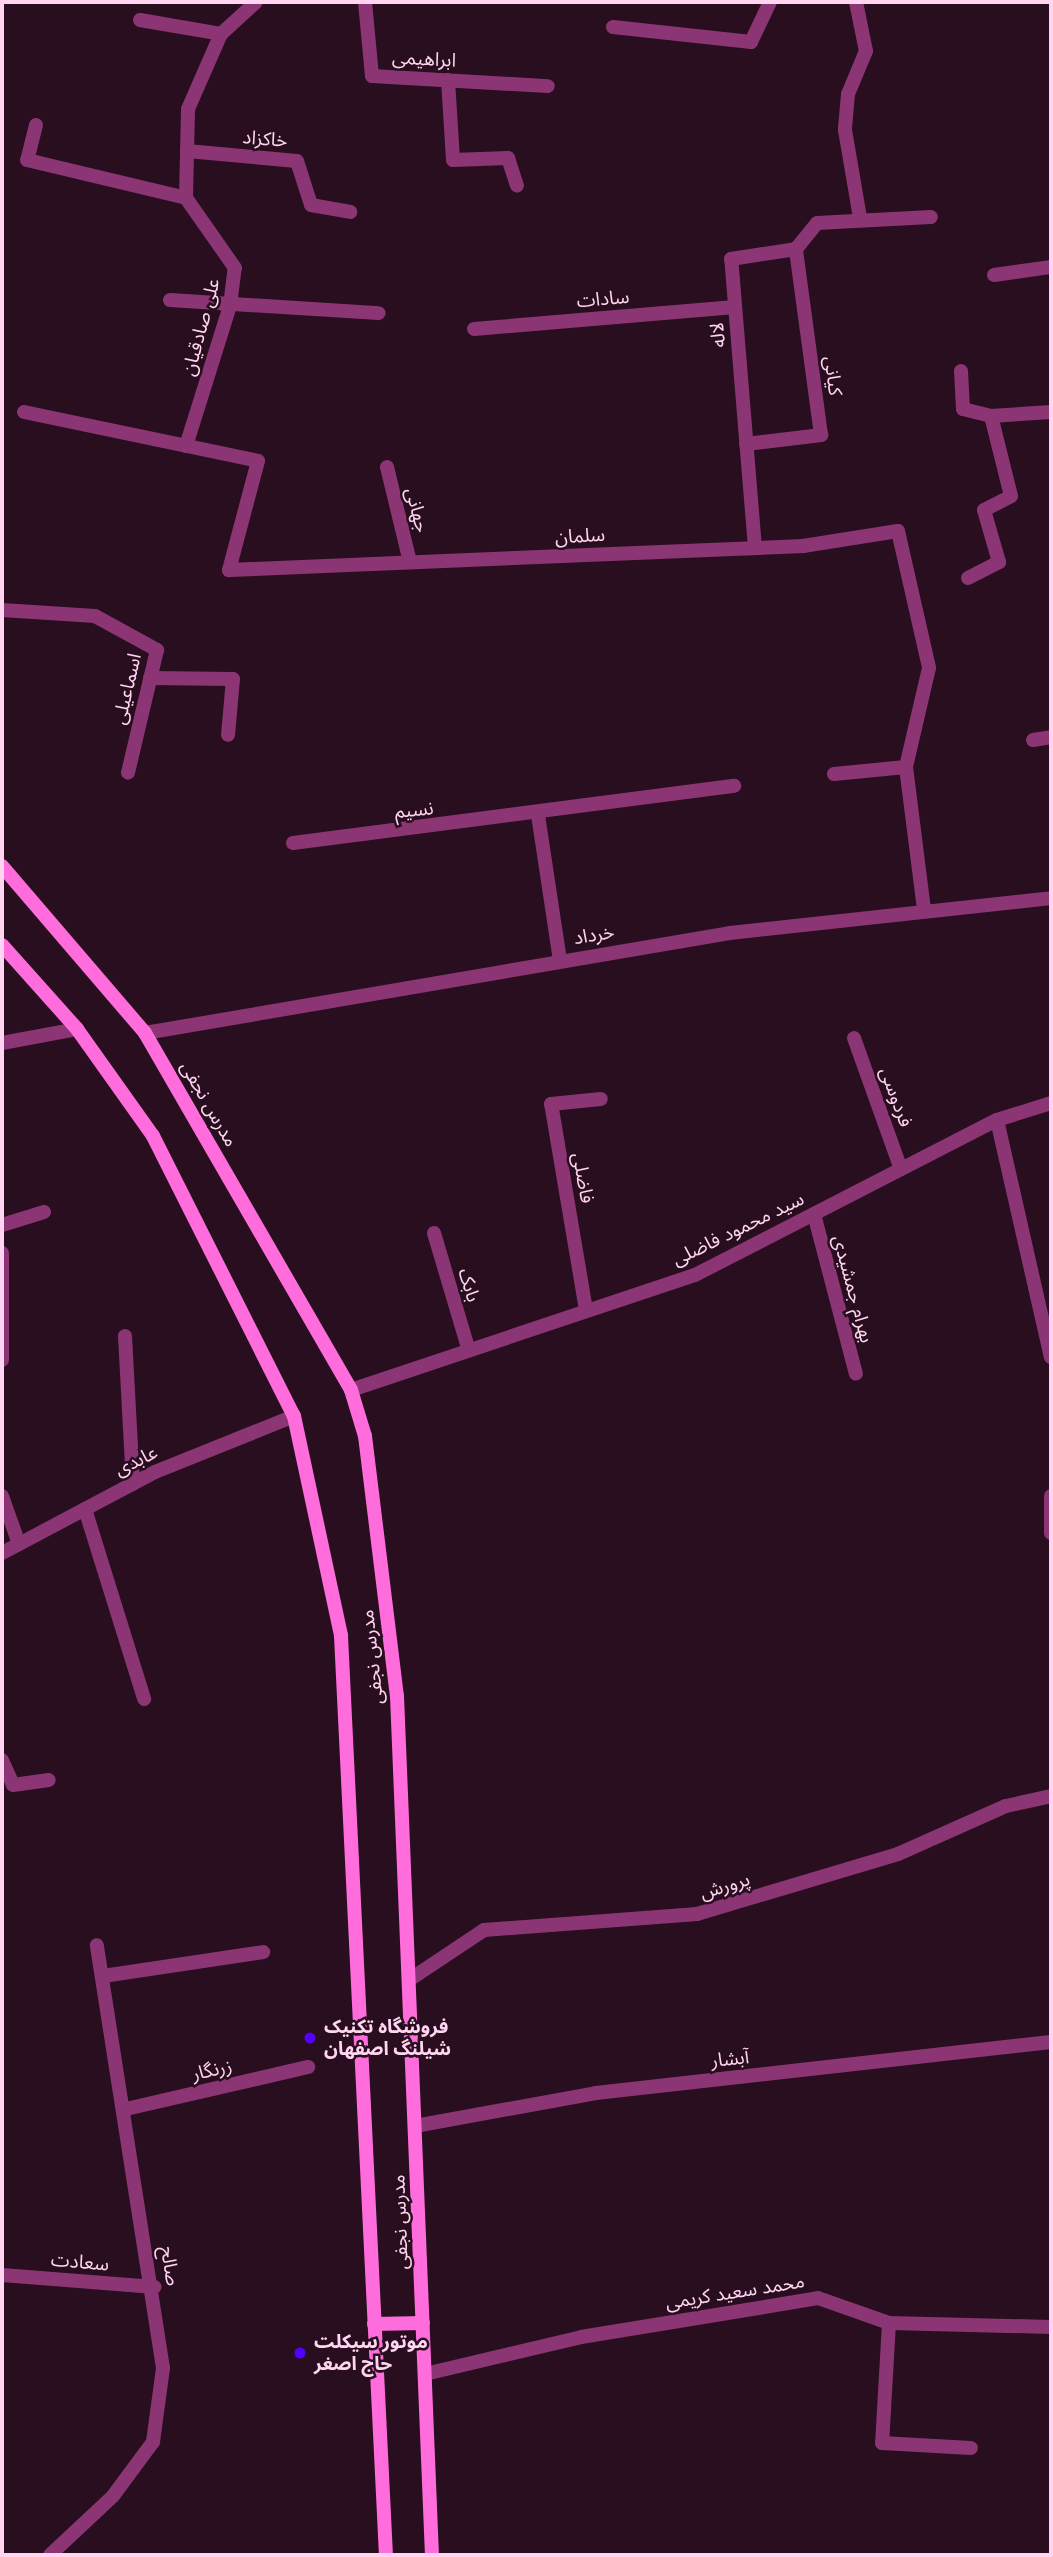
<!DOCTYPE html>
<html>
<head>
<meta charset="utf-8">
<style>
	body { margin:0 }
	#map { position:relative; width:1053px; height:2557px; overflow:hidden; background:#280e1e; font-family:"Fira Sans","Noto Sans Arabic",sans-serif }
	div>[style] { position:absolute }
	.minor>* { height:14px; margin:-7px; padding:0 7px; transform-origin:7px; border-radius:7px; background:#8b3575 }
	.tertiary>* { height:14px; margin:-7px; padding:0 7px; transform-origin:7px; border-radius:7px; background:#8b3575 }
	.secondary>* { height:14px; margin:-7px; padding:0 7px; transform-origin:7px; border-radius:7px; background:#ff6cdc }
	.dots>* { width:19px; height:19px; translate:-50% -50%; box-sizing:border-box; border:4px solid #280e1e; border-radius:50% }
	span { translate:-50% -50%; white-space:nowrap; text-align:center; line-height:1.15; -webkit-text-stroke:5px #280e1e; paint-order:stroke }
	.street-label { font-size:19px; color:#ffd5f1 }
	.poi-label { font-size:19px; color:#ffd5f1; font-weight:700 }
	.left { translate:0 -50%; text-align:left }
	.frame { position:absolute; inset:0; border:4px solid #ffd5f1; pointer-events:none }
</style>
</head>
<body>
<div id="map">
	<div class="minor">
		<i style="left:365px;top:2px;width:74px;rotate:84.6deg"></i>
		<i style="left:372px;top:76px;width:176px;rotate:3.3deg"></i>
		<i style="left:856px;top:2px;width:50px;rotate:78.5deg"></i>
		<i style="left:866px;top:51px;width:47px;rotate:112.7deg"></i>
		<i style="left:848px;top:94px;width:36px;rotate:95deg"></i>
		<i style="left:845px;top:130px;width:89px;rotate:80.3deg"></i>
		<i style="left:140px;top:20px;width:82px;rotate:9.8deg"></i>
		<i style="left:613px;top:27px;width:139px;rotate:6.2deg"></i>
		<i style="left:751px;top:42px;width:44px;rotate:-64.6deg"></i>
		<i style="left:448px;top:80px;width:80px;rotate:86.4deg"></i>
		<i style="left:453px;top:160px;width:55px;rotate:-2.1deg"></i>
		<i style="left:508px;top:158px;width:29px;rotate:72deg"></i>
		<i style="left:36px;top:125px;width:36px;rotate:104deg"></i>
		<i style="left:27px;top:160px;width:163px;rotate:13.4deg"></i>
		<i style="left:187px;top:151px;width:110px;rotate:5.2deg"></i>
		<i style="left:297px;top:161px;width:46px;rotate:72.3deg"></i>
		<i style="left:311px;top:205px;width:40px;rotate:10deg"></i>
		<i style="left:994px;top:275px;width:58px;rotate:-8deg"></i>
		<i style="left:170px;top:300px;width:209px;rotate:3.6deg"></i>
		<i style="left:474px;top:329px;width:262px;rotate:-4.8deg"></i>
		<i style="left:961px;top:371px;width:38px;rotate:87deg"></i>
		<i style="left:963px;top:409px;width:29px;rotate:14deg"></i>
		<i style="left:991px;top:416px;width:60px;rotate:-3.8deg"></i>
		<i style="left:24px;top:412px;width:239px;rotate:11.8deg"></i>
		<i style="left:258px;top:461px;width:113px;rotate:104.9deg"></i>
		<i style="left:229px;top:570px;width:575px;rotate:-2.39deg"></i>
		<i style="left:803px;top:546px;width:96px;rotate:-9deg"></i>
		<i style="left:898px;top:531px;width:140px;rotate:77.2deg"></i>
		<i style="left:929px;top:668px;width:102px;rotate:103.1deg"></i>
		<i style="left:906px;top:767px;width:143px;rotate:82.8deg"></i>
		<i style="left:746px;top:444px;width:76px;rotate:-6.8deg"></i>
		<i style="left:821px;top:435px;width:188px;rotate:-97.7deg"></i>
		<i style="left:186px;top:446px;width:147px;rotate:-72.6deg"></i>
		<i style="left:230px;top:306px;width:38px;rotate:-83deg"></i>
		<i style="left:235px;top:268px;width:85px;rotate:-125deg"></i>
		<i style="left:186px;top:198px;width:89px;rotate:-88.7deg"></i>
		<i style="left:188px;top:109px;width:82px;rotate:-66.3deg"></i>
		<i style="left:221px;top:34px;width:47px;rotate:-42.4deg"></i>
		<i style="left:387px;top:467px;width:98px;rotate:76.4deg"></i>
		<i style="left:755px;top:548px;width:290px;rotate:-94.7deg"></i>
		<i style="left:731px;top:259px;width:66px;rotate:-8.7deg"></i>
		<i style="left:796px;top:249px;width:33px;rotate:-51deg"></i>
		<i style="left:817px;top:223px;width:114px;rotate:-3deg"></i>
		<i style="left:968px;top:578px;width:35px;rotate:-27deg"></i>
		<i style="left:999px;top:562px;width:54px;rotate:-106.1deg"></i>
		<i style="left:984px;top:510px;width:30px;rotate:-27deg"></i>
		<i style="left:1011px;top:496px;width:82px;rotate:-104deg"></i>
		<i style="left:2px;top:610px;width:93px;rotate:3.7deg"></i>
		<i style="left:95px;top:616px;width:71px;rotate:28.7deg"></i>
		<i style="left:157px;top:650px;width:126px;rotate:103.3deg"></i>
		<i style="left:150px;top:678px;width:83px;rotate:0.7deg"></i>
		<i style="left:233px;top:679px;width:56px;rotate:95.1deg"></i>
		<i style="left:1033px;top:740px;width:18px;rotate:-9deg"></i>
		<i style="left:834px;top:774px;width:72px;rotate:-5.6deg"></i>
		<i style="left:538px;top:815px;width:147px;rotate:81.4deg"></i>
		<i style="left:293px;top:843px;width:445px;rotate:-7.4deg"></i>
		<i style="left:145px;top:1033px;width:593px;rotate:-9.7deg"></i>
		<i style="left:730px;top:933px;width:323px;rotate:-6.2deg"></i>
		<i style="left:854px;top:1038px;width:139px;rotate:70.3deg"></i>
		<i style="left:2px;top:1043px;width:76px;rotate:-10.6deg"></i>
		<i style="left:997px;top:1120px;width:243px;rotate:77.2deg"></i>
		<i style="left:814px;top:1214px;width:165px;rotate:75.3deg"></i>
		<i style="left:2px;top:1225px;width:44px;rotate:-17.2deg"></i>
		<i style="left:434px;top:1233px;width:120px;rotate:73.5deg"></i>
		<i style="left:2px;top:1253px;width:107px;rotate:90deg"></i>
		<i style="left:586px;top:1310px;width:209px;rotate:-99.6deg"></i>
		<i style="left:551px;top:1104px;width:50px;rotate:-5.7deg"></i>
		<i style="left:125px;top:1336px;width:148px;rotate:86.9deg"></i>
		<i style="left:2px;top:1496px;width:51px;rotate:70.5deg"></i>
		<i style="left:1051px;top:1496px;width:37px;rotate:90deg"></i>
		<i style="left:85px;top:1509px;width:199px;rotate:72.7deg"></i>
		<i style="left:2px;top:1760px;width:27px;rotate:66deg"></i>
		<i style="left:13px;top:1785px;width:36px;rotate:-8deg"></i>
		<i style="left:103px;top:1976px;width:162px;rotate:-8.5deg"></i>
		<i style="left:409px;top:1980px;width:90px;rotate:-33.7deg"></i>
		<i style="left:484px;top:1930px;width:214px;rotate:-4.3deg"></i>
		<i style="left:697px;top:1914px;width:210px;rotate:-16.6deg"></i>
		<i style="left:898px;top:1854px;width:118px;rotate:-24deg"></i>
		<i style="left:1006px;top:1806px;width:46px;rotate:-12.5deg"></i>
		<i style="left:126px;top:2109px;width:187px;rotate:-13deg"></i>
		<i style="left:415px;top:2126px;width:184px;rotate:-10.3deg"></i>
		<i style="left:596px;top:2093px;width:458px;rotate:-6.4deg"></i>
		<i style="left:2px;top:2275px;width:153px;rotate:4.5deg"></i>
		<i style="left:889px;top:2323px;width:120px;rotate:93.3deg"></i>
		<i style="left:882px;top:2443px;width:89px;rotate:3.2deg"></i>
		<i style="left:425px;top:2374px;width:160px;rotate:-13.3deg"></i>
		<i style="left:581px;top:2337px;width:240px;rotate:-9.3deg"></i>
		<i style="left:818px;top:2298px;width:75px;rotate:19.4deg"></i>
		<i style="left:889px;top:2323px;width:162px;rotate:1.4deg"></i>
		<i style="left:50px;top:2555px;width:86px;rotate:-43.1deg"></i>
		<i style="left:113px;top:2496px;width:67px;rotate:-53.5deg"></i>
		<i style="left:153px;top:2442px;width:75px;rotate:-82.3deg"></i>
		<i style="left:163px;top:2368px;width:428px;rotate:-98.9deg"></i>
	</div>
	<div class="tertiary">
		<i style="left:351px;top:1390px;width:363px;rotate:-18.5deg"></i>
		<i style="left:695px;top:1275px;width:339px;rotate:-27.2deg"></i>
		<i style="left:997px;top:1120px;width:57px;rotate:-17.5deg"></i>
		<i style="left:2px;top:1553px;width:173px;rotate:-27.9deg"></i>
		<i style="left:155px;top:1472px;width:150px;rotate:-21.9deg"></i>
	</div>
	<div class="secondary">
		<i style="left:2px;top:866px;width:220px;rotate:49.4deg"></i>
		<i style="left:145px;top:1033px;width:412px;rotate:60deg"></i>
		<i style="left:351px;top:1390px;width:48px;rotate:73.1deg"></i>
		<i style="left:365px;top:1436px;width:262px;rotate:83deg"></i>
		<i style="left:397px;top:1696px;width:860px;rotate:87.67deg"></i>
		<i style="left:2px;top:945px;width:113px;rotate:48.2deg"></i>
		<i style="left:77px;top:1029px;width:131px;rotate:54.6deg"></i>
		<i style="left:153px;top:1136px;width:313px;rotate:63.3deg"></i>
		<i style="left:294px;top:1416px;width:225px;rotate:77.9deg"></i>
		<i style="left:341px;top:1636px;width:920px;rotate:87.2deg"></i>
		<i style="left:374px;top:2324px;width:49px;rotate:-1.2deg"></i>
	</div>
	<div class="dots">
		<i style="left:310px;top:2038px;background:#5001ff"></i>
		<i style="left:300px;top:2353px;background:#5001ff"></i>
	</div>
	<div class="street-label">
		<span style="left:424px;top:59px;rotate:3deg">ابراهیمی</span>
		<span style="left:265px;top:139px;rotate:5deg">خاکزاد</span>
		<span style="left:603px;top:299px;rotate:-5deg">سادات</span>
		<span style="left:201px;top:327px;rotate:-75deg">علی صادقیان</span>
		<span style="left:718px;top:335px;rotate:-95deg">لاله</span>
		<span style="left:833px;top:376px;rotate:83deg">کیانی</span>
		<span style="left:417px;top:510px;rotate:76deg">جهانی</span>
		<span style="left:580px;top:536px;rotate:-3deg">سلمان</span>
		<span style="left:127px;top:689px;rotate:-77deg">اسماعیلی</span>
		<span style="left:414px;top:810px;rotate:-6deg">نسیم</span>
		<span style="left:594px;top:935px;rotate:-9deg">خرداد</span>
		<span style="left:896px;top:1097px;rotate:70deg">فردوسی</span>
		<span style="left:209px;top:1104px;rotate:60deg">مدرس نجفی</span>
		<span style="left:583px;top:1178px;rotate:80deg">فاضلی</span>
		<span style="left:738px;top:1229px;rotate:-26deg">سید محمود فاضلی</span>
		<span style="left:469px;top:1285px;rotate:73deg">بابک</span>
		<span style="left:853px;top:1289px;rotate:75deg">بهرام جمشیدی</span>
		<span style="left:136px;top:1461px;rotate:-26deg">عابدی</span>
		<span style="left:372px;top:1657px;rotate:-96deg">مدرس نجفی</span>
		<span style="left:725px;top:1886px;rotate:-17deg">پرورش</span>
		<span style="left:730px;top:2059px;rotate:-6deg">آبشار</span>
		<span style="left:212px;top:2070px;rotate:-13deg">زرنگار</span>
		<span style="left:400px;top:2222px;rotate:-92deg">مدرس نجفی</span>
		<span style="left:80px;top:2262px;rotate:5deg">سعادت</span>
		<span style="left:170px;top:2266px;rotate:81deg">صالح</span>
		<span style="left:735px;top:2292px;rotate:-9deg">محمد سعید کریمی</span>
	</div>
	<div class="poi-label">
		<span class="left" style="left:324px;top:2038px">فروشگاه تکنیک<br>شیلنگ اصفهان</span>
		<span class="left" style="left:314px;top:2353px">موتور سیکلت<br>حاج اصغر</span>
	</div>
	<div class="frame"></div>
</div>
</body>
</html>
